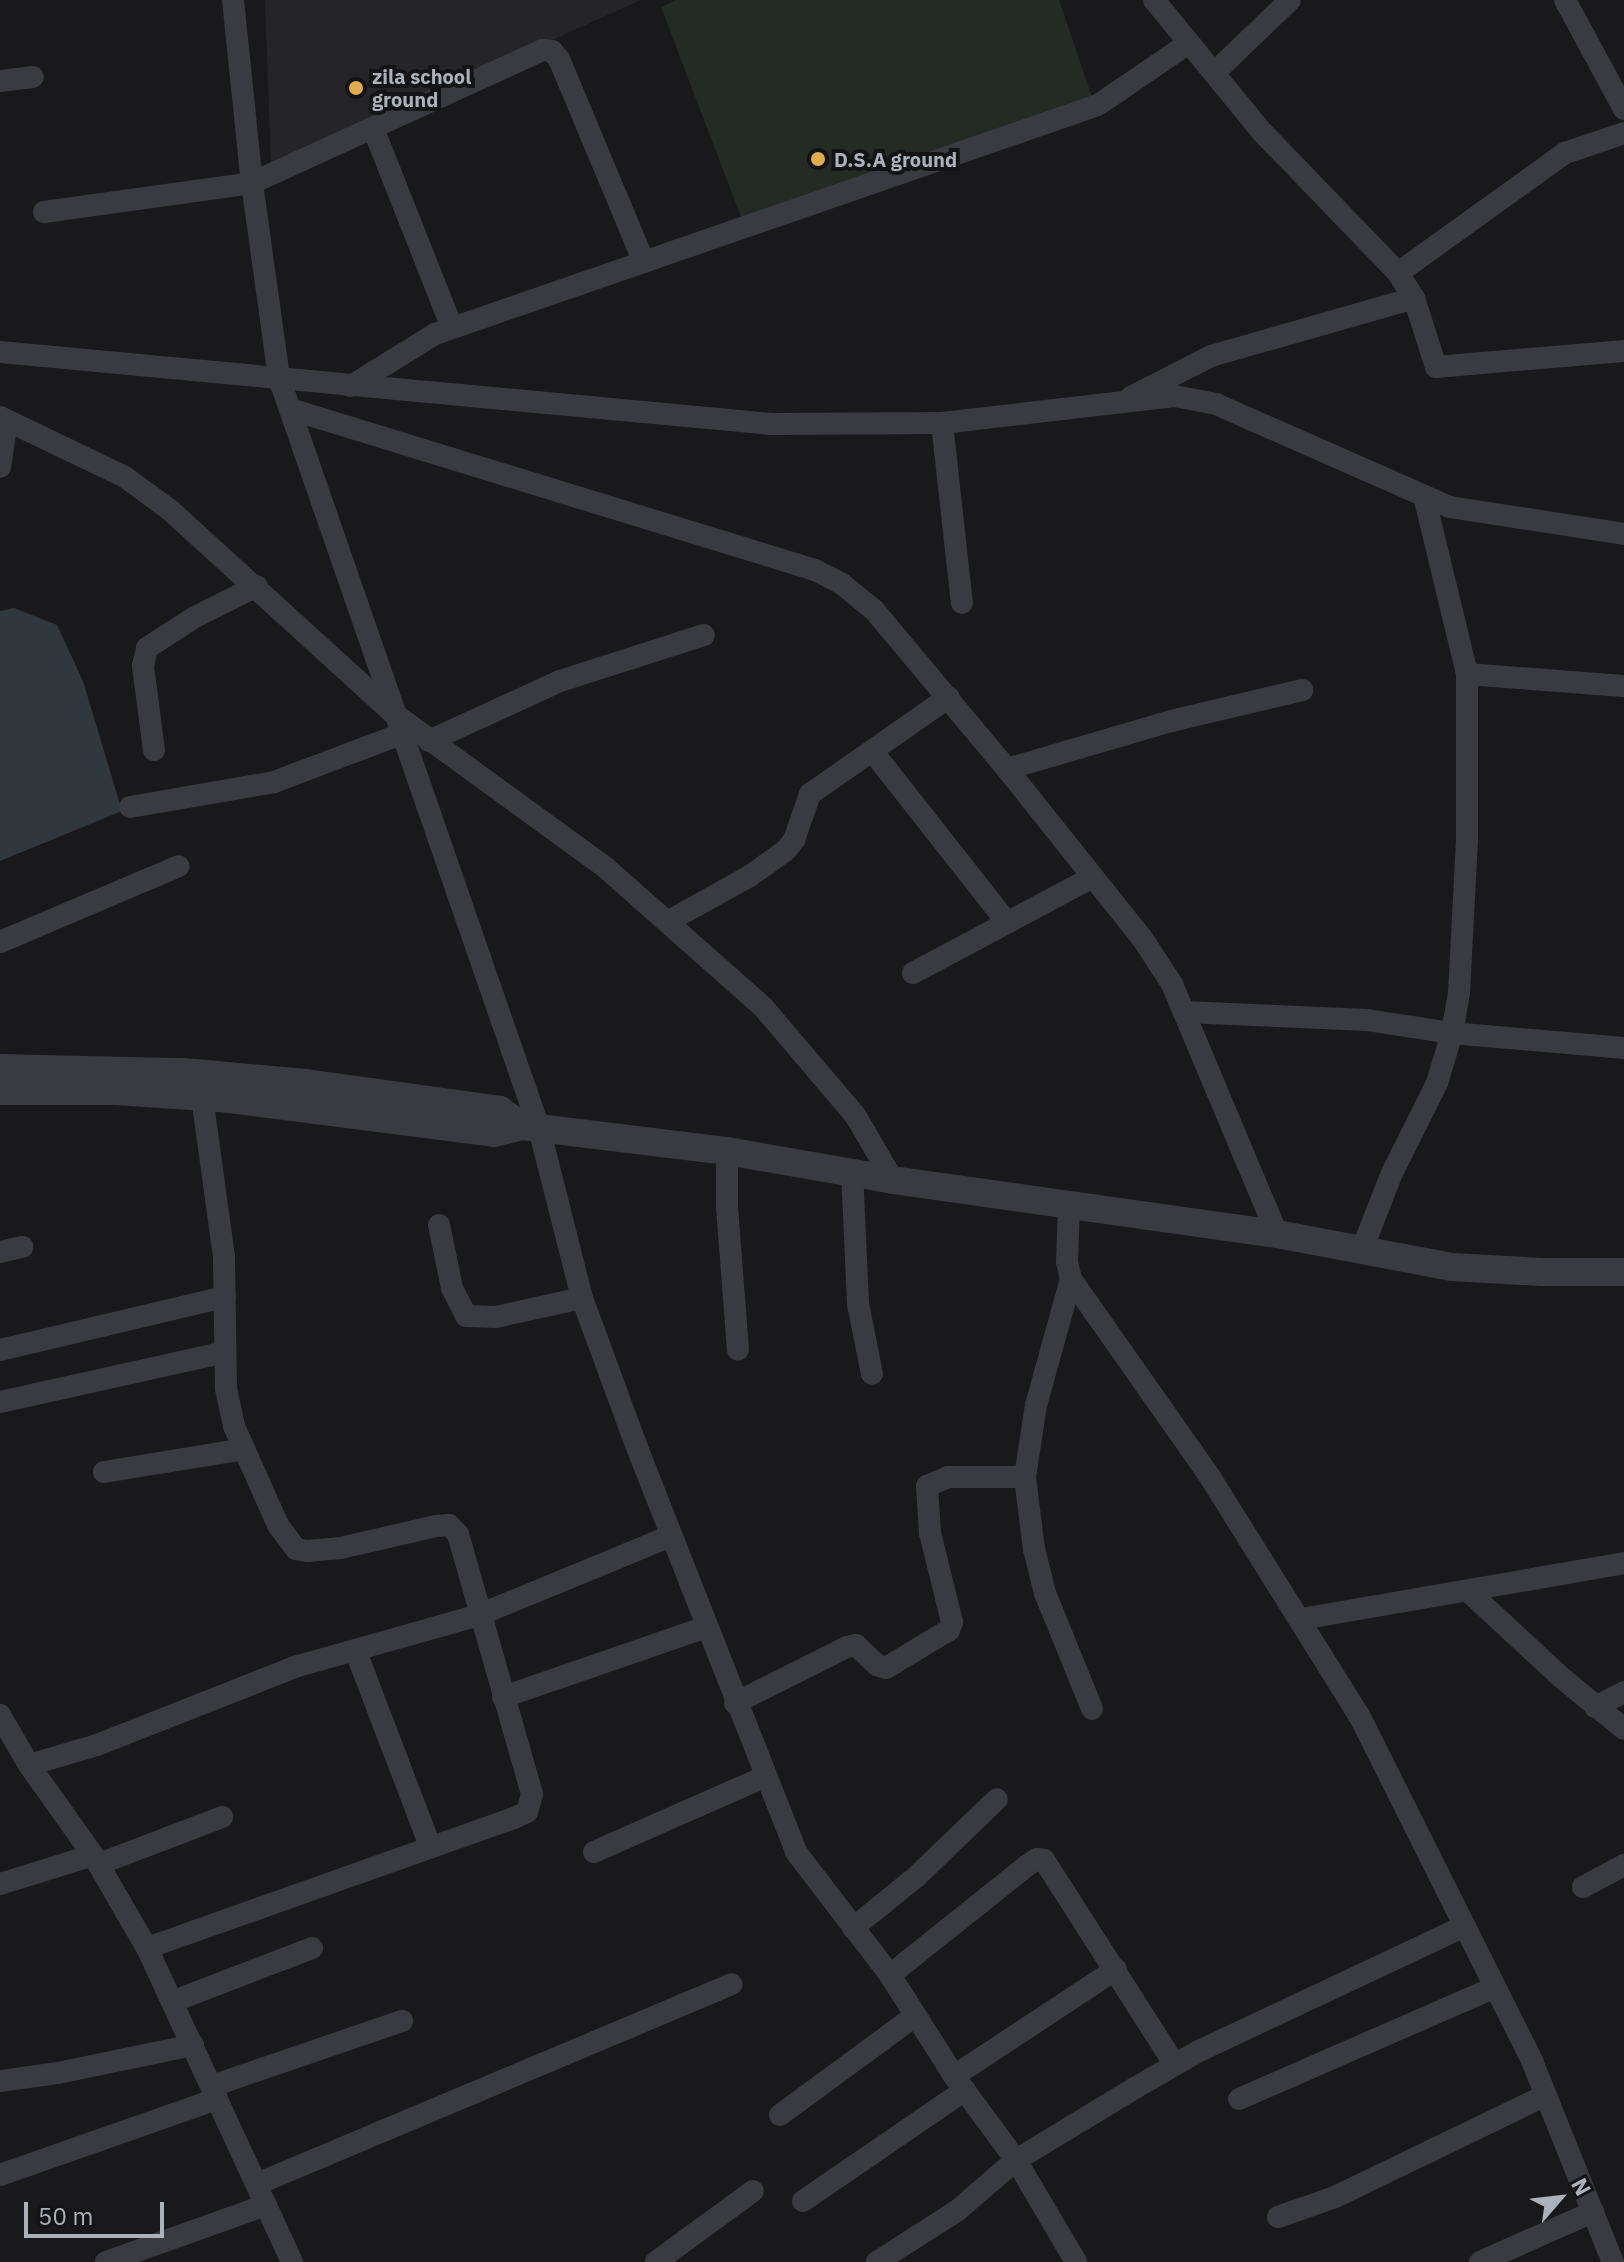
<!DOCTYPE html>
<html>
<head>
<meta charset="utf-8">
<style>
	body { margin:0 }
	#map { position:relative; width:1624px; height:2262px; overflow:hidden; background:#19191b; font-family:"IBM Plex Sans",sans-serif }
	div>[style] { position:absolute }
	.built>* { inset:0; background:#252528 }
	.green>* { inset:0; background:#232b24 }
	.water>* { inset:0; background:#30383e }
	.minor>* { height:22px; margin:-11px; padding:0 11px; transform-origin:11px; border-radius:11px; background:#3a3b40 }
	.tertiary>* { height:28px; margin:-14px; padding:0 14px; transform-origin:14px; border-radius:14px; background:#3a3b40 }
	.dots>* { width:22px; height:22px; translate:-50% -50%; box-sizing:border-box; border:4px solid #141416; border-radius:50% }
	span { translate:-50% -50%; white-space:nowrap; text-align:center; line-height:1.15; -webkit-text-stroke:8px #141416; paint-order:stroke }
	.poi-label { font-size:20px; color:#adb1b9; font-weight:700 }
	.left { translate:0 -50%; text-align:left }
	.north { position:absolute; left:1520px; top:2158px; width:80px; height:80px; -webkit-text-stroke:6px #141416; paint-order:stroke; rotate:62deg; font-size:22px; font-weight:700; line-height:32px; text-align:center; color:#adb1b9 }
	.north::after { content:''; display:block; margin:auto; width:28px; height:36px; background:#adb1b9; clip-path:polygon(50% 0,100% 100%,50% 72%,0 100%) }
	.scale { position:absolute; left:24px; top:2202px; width:140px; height:36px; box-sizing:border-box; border:4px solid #adb1b9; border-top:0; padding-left:10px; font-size:24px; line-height:28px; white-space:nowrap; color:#adb1b9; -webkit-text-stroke:6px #141416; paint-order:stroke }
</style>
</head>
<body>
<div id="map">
	<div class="built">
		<i style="clip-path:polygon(265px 0,641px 0,271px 166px)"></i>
	</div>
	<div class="green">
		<i style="clip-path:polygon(676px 0,1059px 0,1093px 100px,741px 217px,661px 7px)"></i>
	</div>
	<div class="water">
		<i style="clip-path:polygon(14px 608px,57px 625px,83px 681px,122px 811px,0 861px,0 611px)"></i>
	</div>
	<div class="minor">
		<i style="left:233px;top:0;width:184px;rotate:84.1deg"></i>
		<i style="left:252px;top:183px;width:197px;rotate:82.1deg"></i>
		<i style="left:279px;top:378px;width:794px;rotate:70.88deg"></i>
		<i style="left:539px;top:1128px;width:175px;rotate:75.8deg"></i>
		<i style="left:582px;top:1298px;width:157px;rotate:69.8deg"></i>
		<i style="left:636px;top:1445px;width:437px;rotate:68.5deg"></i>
		<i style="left:796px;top:1852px;width:155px;rotate:52.6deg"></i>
		<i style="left:890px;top:1975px;width:120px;rotate:57.6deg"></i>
		<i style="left:954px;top:2076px;width:104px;rotate:53.6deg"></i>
		<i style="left:1016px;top:2160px;width:118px;rotate:59.5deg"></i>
		<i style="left:1154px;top:0;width:172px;rotate:50.7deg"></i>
		<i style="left:1263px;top:133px;width:194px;rotate:46deg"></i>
		<i style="left:1565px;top:0;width:124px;rotate:61.6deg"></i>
		<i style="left:1214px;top:73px;width:105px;rotate:-43.8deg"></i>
		<i style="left:0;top:81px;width:33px;rotate:-7deg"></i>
		<i style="left:373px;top:128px;width:215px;rotate:68.4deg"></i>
		<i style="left:44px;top:212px;width:210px;rotate:-7.9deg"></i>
		<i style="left:252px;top:183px;width:320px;rotate:-24.6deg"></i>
		<i style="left:543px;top:50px;width:9px;rotate:6deg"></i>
		<i style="left:552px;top:51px;width:11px;rotate:49deg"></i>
		<i style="left:559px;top:59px;width:220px;rotate:67.3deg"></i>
		<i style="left:1414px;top:298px;width:72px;rotate:72.3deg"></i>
		<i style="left:1436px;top:367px;width:189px;rotate:-4.9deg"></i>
		<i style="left:0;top:352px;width:775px;rotate:5.33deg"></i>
		<i style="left:772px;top:424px;width:170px;rotate:-0.3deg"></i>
		<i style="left:942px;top:423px;width:234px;rotate:-6.6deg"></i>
		<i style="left:1174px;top:396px;width:43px;rotate:10.8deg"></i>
		<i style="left:1216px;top:404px;width:256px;rotate:23.8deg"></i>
		<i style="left:1450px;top:507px;width:176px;rotate:8.8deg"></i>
		<i style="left:351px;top:386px;width:99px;rotate:-31.8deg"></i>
		<i style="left:435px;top:334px;width:701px;rotate:-19.05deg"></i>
		<i style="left:1098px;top:105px;width:110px;rotate:-34.3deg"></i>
		<i style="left:1131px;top:397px;width:90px;rotate:-27.1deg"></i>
		<i style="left:1211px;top:356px;width:211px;rotate:-15.9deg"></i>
		<i style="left:1414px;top:298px;width:30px;rotate:-123deg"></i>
		<i style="left:1398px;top:273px;width:206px;rotate:-35.7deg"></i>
		<i style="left:1565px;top:153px;width:62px;rotate:-18.7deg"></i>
		<i style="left:290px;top:409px;width:549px;rotate:17.05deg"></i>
		<i style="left:815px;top:570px;width:30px;rotate:27deg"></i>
		<i style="left:842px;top:584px;width:41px;rotate:39.1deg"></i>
		<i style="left:874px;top:610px;width:207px;rotate:50.1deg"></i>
		<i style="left:1007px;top:769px;width:216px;rotate:51.4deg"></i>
		<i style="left:1142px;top:938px;width:55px;rotate:56.9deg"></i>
		<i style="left:1172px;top:984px;width:271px;rotate:67.2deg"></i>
		<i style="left:0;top:417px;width:139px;rotate:25.6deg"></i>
		<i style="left:125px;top:477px;width:56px;rotate:36.3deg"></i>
		<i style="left:170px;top:510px;width:302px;rotate:42.3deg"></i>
		<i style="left:393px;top:713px;width:263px;rotate:36deg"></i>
		<i style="left:606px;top:868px;width:210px;rotate:41.5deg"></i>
		<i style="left:763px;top:1007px;width:142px;rotate:49.6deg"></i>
		<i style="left:855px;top:1115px;width:75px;rotate:59.7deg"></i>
		<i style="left:942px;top:423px;width:181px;rotate:83.7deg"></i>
		<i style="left:0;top:467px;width:47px;rotate:-81.3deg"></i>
		<i style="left:1424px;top:496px;width:183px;rotate:76.4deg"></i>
		<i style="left:429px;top:741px;width:144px;rotate:-24.6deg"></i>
		<i style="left:560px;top:681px;width:151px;rotate:-17.7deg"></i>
		<i style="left:154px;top:750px;width:85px;rotate:-97.5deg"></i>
		<i style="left:143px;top:666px;width:18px;rotate:-77deg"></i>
		<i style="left:147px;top:648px;width:57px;rotate:-32.9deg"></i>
		<i style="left:195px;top:617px;width:69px;rotate:-26.6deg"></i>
		<i style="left:873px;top:752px;width:216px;rotate:51.8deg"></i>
		<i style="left:1007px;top:769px;width:171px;rotate:-16.3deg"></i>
		<i style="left:1171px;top:721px;width:135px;rotate:-13.3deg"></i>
		<i style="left:130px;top:807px;width:146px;rotate:-9.8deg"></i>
		<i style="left:274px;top:782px;width:136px;rotate:-20.7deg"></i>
		<i style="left:667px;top:922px;width:95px;rotate:-29deg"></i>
		<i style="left:750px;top:876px;width:44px;rotate:-35.8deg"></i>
		<i style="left:786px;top:850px;width:13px;rotate:-51deg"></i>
		<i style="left:794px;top:840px;width:49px;rotate:-70.8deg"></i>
		<i style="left:810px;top:794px;width:169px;rotate:-34.9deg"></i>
		<i style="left:0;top:942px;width:194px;rotate:-23deg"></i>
		<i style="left:913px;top:973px;width:204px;rotate:-28.1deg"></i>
		<i style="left:1184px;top:1012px;width:183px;rotate:2.5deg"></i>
		<i style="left:1367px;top:1020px;width:86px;rotate:8.7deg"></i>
		<i style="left:1452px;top:1033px;width:173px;rotate:5deg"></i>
		<i style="left:727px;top:1151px;width:56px;rotate:90deg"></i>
		<i style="left:727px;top:1207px;width:143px;rotate:85.6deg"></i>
		<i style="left:852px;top:1171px;width:133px;rotate:87.4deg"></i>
		<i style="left:858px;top:1304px;width:71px;rotate:78.7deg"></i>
		<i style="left:1069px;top:1203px;width:59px;rotate:91.9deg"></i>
		<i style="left:1067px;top:1262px;width:17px;rotate:77deg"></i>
		<i style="left:1071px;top:1279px;width:242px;rotate:54.9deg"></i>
		<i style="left:1210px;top:1477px;width:281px;rotate:58deg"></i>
		<i style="left:1359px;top:1715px;width:387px;rotate:63.4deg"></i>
		<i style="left:1532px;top:2061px;width:217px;rotate:68.1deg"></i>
		<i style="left:439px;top:1225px;width:64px;rotate:78.3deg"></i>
		<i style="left:452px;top:1288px;width:31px;rotate:63deg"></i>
		<i style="left:466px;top:1316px;width:30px;rotate:2deg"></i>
		<i style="left:496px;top:1317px;width:88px;rotate:-12.5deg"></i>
		<i style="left:0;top:1252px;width:23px;rotate:-13deg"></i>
		<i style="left:1361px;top:1252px;width:85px;rotate:-68.6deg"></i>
		<i style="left:1392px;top:1173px;width:101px;rotate:-63.4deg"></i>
		<i style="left:1437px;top:1083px;width:52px;rotate:-73.3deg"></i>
		<i style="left:1452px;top:1033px;width:41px;rotate:-80.1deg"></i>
		<i style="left:1459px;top:993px;width:153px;rotate:-87deg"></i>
		<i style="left:1467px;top:840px;width:166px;rotate:-90deg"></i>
		<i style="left:1467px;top:674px;width:157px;rotate:4.4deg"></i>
		<i style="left:1071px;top:1279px;width:131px;rotate:105.5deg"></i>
		<i style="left:1036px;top:1405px;width:73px;rotate:98.7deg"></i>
		<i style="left:1025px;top:1477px;width:73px;rotate:82.9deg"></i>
		<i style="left:1034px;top:1549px;width:45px;rotate:76deg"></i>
		<i style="left:1045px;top:1593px;width:125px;rotate:67.9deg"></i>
		<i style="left:0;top:1350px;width:231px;rotate:-13.3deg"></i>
		<i style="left:0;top:1402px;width:230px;rotate:-12.5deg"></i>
		<i style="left:104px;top:1472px;width:142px;rotate:-9.3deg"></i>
		<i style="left:1468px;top:1591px;width:128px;rotate:42.8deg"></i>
		<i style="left:1562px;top:1678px;width:80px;rotate:39.4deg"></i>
		<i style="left:1301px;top:1619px;width:328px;rotate:-9.8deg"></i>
		<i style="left:356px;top:1652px;width:208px;rotate:69.1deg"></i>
		<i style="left:503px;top:1697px;width:215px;rotate:-19deg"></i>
		<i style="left:735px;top:1703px;width:125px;rotate:-26.6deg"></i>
		<i style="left:847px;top:1647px;width:9px;rotate:-13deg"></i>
		<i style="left:856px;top:1645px;width:29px;rotate:44deg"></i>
		<i style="left:877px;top:1665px;width:9px;rotate:18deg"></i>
		<i style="left:886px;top:1668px;width:74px;rotate:-31.1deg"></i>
		<i style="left:949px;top:1630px;width:9px;rotate:-69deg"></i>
		<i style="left:952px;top:1622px;width:92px;rotate:-103.9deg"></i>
		<i style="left:930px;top:1533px;width:47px;rotate:-93.7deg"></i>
		<i style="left:927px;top:1486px;width:23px;rotate:-23deg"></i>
		<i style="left:948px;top:1477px;width:77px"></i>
		<i style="left:1595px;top:1707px;width:33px;rotate:-27deg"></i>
		<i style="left:0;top:1715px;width:58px;rotate:59.9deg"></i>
		<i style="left:29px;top:1765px;width:110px;rotate:54.6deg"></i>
		<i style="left:93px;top:1855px;width:108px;rotate:59.9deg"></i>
		<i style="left:147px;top:1948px;width:346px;rotate:65.2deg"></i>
		<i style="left:29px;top:1765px;width:71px;rotate:-16.4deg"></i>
		<i style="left:97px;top:1745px;width:216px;rotate:-21.5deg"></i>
		<i style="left:298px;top:1666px;width:188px;rotate:-15.7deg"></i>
		<i style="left:479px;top:1615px;width:208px;rotate:-22.4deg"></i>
		<i style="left:594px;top:1852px;width:186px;rotate:-23.8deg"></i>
		<i style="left:99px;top:1864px;width:132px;rotate:-20.9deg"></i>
		<i style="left:0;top:1884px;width:97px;rotate:-17.3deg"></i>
		<i style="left:1583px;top:1887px;width:47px;rotate:-28.2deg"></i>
		<i style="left:853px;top:1928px;width:81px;rotate:-39deg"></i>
		<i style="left:916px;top:1877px;width:112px;rotate:-43.9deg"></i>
		<i style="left:147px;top:1948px;width:389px;rotate:-19.5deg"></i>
		<i style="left:514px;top:1818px;width:14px;rotate:-25deg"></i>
		<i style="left:527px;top:1812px;width:19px;rotate:-74deg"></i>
		<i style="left:532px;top:1794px;width:270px;rotate:-105.9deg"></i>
		<i style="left:458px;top:1534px;width:13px;rotate:-135deg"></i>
		<i style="left:449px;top:1525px;width:13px;rotate:176deg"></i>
		<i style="left:436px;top:1526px;width:98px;rotate:167deg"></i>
		<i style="left:341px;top:1548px;width:34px;rotate:175deg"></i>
		<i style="left:307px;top:1551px;width:11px;rotate:-170deg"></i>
		<i style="left:296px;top:1549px;width:30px;rotate:-127deg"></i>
		<i style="left:278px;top:1525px;width:108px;rotate:-114deg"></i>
		<i style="left:234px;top:1426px;width:39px;rotate:-102deg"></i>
		<i style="left:226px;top:1388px;width:131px;rotate:-90.9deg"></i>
		<i style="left:224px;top:1257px;width:162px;rotate:-97.8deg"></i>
		<i style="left:890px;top:1975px;width:176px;rotate:-38.6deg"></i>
		<i style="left:1028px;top:1865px;width:11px;rotate:-34deg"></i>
		<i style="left:1037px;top:1859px;width:7px;rotate:8deg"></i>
		<i style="left:1044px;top:1860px;width:243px;rotate:57.4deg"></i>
		<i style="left:174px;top:2001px;width:148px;rotate:-21deg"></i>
		<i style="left:954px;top:2076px;width:194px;rotate:-33.4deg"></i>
		<i style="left:0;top:2081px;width:59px;rotate:-7.9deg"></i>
		<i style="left:58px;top:2073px;width:138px;rotate:-11.7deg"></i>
		<i style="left:212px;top:2086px;width:201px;rotate:-18.9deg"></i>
		<i style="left:1239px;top:2099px;width:279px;rotate:-23.6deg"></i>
		<i style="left:780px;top:2115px;width:167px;rotate:-36.3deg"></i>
		<i style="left:0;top:2175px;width:230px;rotate:-19.3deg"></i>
		<i style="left:257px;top:2184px;width:515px;rotate:-22.83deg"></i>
		<i style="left:803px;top:2201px;width:196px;rotate:-34.4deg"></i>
		<i style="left:1278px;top:2217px;width:60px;rotate:-19.3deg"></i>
		<i style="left:1335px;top:2197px;width:234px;rotate:-25.8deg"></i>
		<i style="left:106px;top:2262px;width:170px;rotate:-19.6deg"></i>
		<i style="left:656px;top:2262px;width:120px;rotate:-36.2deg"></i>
		<i style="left:877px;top:2262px;width:96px;rotate:-32.7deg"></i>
		<i style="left:958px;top:2210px;width:77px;rotate:-40.8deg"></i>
		<i style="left:1016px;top:2160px;width:139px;rotate:-31.2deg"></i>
		<i style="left:1135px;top:2088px;width:72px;rotate:-30.1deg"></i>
		<i style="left:1197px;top:2052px;width:296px;rotate:-25.2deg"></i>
		<i style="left:1480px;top:2262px;width:124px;rotate:-23.9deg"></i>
	</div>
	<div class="tertiary">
		<i style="left:0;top:1068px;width:183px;rotate:1.3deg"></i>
		<i style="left:183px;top:1072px;width:123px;rotate:5.1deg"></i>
		<i style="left:306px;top:1083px;width:196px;rotate:7.9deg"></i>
		<i style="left:500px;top:1110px;width:27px;rotate:36deg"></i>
		<i style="left:0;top:1091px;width:115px"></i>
		<i style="left:115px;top:1091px;width:106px;rotate:3.8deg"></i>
		<i style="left:221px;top:1098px;width:275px;rotate:7.3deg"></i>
		<i style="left:494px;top:1133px;width:29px;rotate:-14deg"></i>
		<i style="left:522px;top:1126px;width:207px;rotate:7deg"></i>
		<i style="left:727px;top:1151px;width:169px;rotate:9.9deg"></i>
		<i style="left:893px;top:1180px;width:388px;rotate:8deg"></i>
		<i style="left:1277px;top:1234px;width:178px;rotate:10.7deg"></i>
		<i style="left:1452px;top:1267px;width:90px;rotate:3.2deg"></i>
		<i style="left:1542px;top:1272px;width:82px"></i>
	</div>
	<div class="dots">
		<i style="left:356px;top:88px;background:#e1ac4b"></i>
		<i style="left:818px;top:159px;background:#e1ac4b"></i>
	</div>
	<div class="poi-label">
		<span class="left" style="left:372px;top:88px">zila school<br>ground</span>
		<span class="left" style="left:834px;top:159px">D.S.A ground</span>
	</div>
	<div class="north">N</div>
	<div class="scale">50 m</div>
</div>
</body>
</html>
